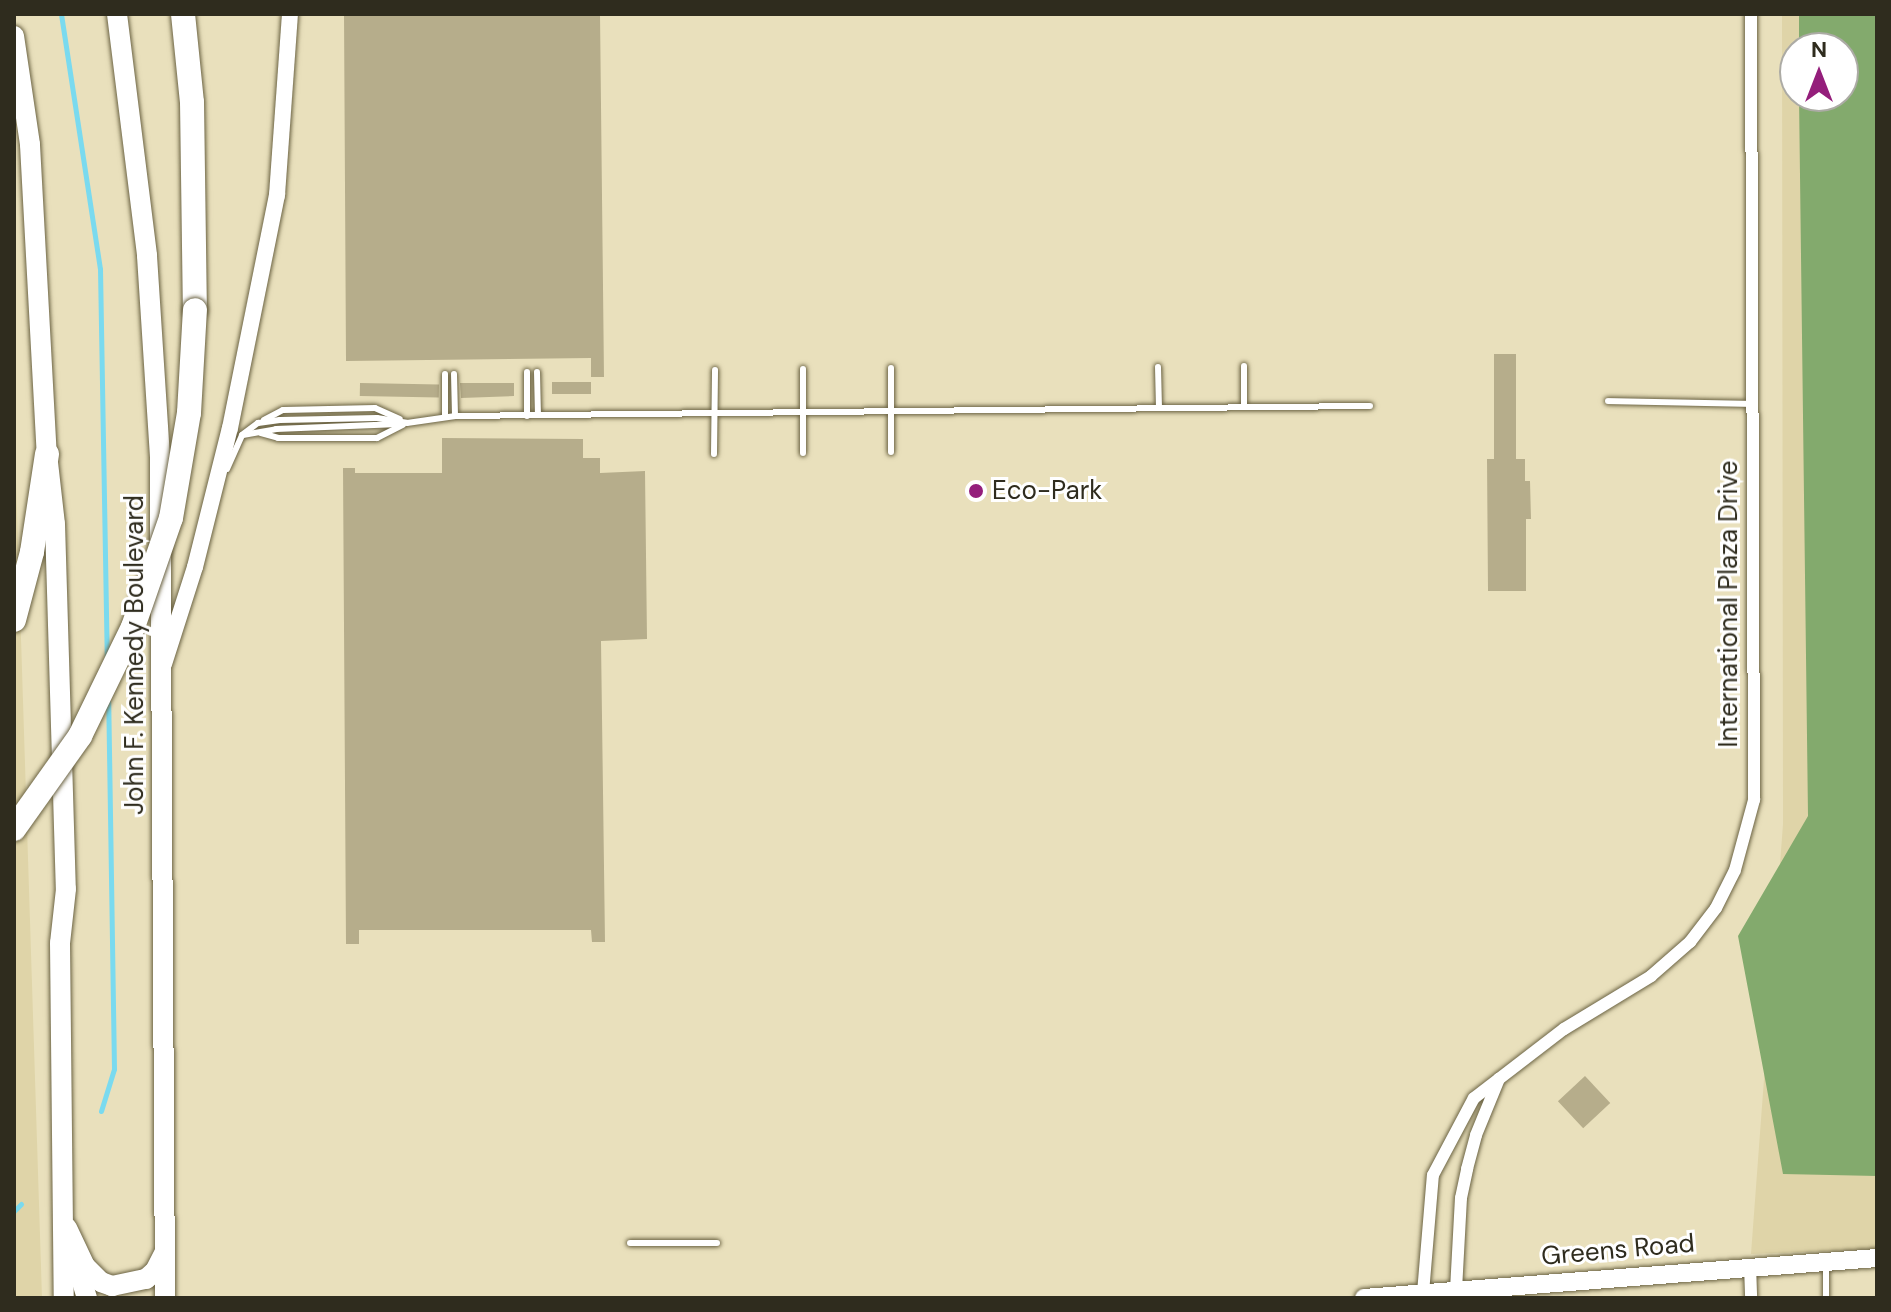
<!DOCTYPE html>
<html>
<head>
<meta charset="utf-8">
<style>
	body { margin:0 }
	#map { position:relative; width:1891px; height:1312px; overflow:hidden; background:#e9e0bc; font-family:"DM Sans",sans-serif }
	div>[style] { position:absolute }
	.built>* { inset:0; background:#dfd4a8 }
	.forest>* { inset:0; background:#83aa6d }
	.stream>* { height:5px; margin:-2.5px; padding:0 2.5px; transform-origin:2.5px; border-radius:2.5px; background:#7adaef }
	.building>* { inset:0; background:#b6ad8b; transform-origin:0 0 }
	.roads { filter:drop-shadow(0 0 2px #6b6343) drop-shadow(0 0 2px #6b6343) }
	.service>* { height:6px; margin:-3px; padding:0 3px; transform-origin:3px; border-radius:3px; background:#fff }
	.minor>* { height:12px; margin:-6px; padding:0 6px; transform-origin:6px; border-radius:6px; background:#fff }
	.tertiary>* { height:16px; margin:-8px; padding:0 8px; transform-origin:8px; border-radius:8px; background:#fff }
	.secondary>* { height:18px; margin:-9px; padding:0 9px; transform-origin:9px; border-radius:9px; background:#fff }
	.trunk>* { height:20px; margin:-10px; padding:0 10px; transform-origin:10px; border-radius:10px; background:#fff }
	.motorway>* { height:24px; margin:-12px; padding:0 12px; transform-origin:12px; border-radius:12px; background:#fff }
	.bridges { filter:drop-shadow(0 0 2px #6b6343) drop-shadow(0 0 2px #6b6343) }
	.motorway-bridge>* { height:24px; margin:-12px; padding:0 12px; transform-origin:12px; border-radius:12px; background:#fff }
	.dots>* { width:22px; height:22px; translate:-50% -50%; box-sizing:border-box; border:4px solid #fff; border-radius:50% }
	span { translate:-50% -50%; white-space:nowrap; text-align:center; line-height:1.15; -webkit-text-stroke:6px #fff; paint-order:stroke }
	.poi-label { font-size:26px; color:#2f2c1e }
	.left { translate:0 -50%; text-align:left }
	.street-label { font-size:26px; color:#2f2c1e }
	.frame { position:absolute; inset:0; border:16px solid #2f2c1e; pointer-events:none }
	.north { position:absolute; left:1779px; top:32px; width:80px; height:80px; box-sizing:border-box; background:#fff; border:2px solid #acaba5; border-radius:50%; rotate:0deg; font-size:22px; font-weight:700; line-height:32px; text-align:center; color:#2f2c1e }
	.north::after { content:''; display:block; margin:auto; width:28px; height:36px; background:#941e7b; clip-path:polygon(50% 0,100% 100%,50% 72%,0 100%) }
</style>
</head>
<body>
<div id="map">
	<div class="built">
		<i style="clip-path:polygon(evenodd,1782px 14px,1877px 14px,1877px 1249px,1751px 1254px,1783px 824px,1782px 14px,1795px 48px,1843px 48px,1843px 96px,1795px 96px,1795px 48px)"></i>
		<i style="clip-path:polygon(14px 418px,42px 1298px,14px 1298px)"></i>
	</div>
	<div class="forest">
		<i style="clip-path:polygon(1799px 14px,1877px 14px,1877px 1176px,1783px 1174px,1738px 936px,1808px 816px,1799px 96px,1843px 96px,1843px 48px,1799px 48px)"></i>
	</div>
	<div class="stream">
		<i style="left:61px;top:14px;width:258px;rotate:81.3deg"></i>
		<i style="left:100px;top:269px;width:391px;rotate:89deg"></i>
		<i style="left:101px;top:1111px;width:44px;rotate:-72.8deg"></i>
		<i style="left:114px;top:1069px;width:367px;rotate:-90.9deg"></i>
		<i style="left:14px;top:1211px;width:10px;rotate:-45deg"></i>
	</div>
	<div class="building">
		<i style="clip-path:polygon(344px 14px,600px 14px,604px 377px,591px 377px,591px 358px,346px 361px)"></i>
		<i style="clip-path:polygon(1494px 354px,1516px 354px,1516px 459px,1525px 459px,1525px 481px,1530px 481px,1531px 519px,1526px 519px,1526px 591px,1488px 591px,1487px 459px,1494px 459px)"></i>
		<i style="left:552px;top:382px;width:39px;height:12px"></i>
		<i style="left:360px;top:383px;width:79px;height:13px;rotate:1deg"></i>
		<i style="clip-path:polygon(460px 383px,514px 383px,514px 396px,461px 398px)"></i>
		<i style="clip-path:polygon(442px 438px,583px 439px,583px 458px,600px 458px,600px 473px,645px 471px,647px 639px,601px 641px,605px 942px,592px 942px,591px 930px,359px 930px,359px 944px,346px 944px,343px 468px,355px 468px,355px 473px,442px 473px)"></i>
		<i style="left:1585px;top:1076px;width:37px;height:37px;rotate:47deg"></i>
	</div>
	<div class="roads">
		<div class="service">
			<i style="left:1244px;top:366px;width:41px;rotate:90deg"></i>
			<i style="left:1158px;top:367px;width:40px;rotate:88.6deg"></i>
			<i style="left:891px;top:368px;width:84px;rotate:90deg"></i>
			<i style="left:803px;top:369px;width:84px;rotate:90deg"></i>
			<i style="left:527px;top:372px;width:44px;rotate:90deg"></i>
			<i style="left:537px;top:372px;width:43px;rotate:88.7deg"></i>
			<i style="left:445px;top:374px;width:42px;rotate:90deg"></i>
			<i style="left:454px;top:374px;width:42px;rotate:88.6deg"></i>
			<i style="left:1608px;top:401px;width:144px;rotate:1.2deg"></i>
			<i style="left:264px;top:420px;width:21px;rotate:-28deg"></i>
			<i style="left:283px;top:410px;width:92px;rotate:-1.2deg"></i>
			<i style="left:375px;top:408px;width:27px;rotate:24deg"></i>
			<i style="left:261px;top:433px;width:18px;rotate:16deg"></i>
			<i style="left:278px;top:438px;width:99px"></i>
			<i style="left:377px;top:438px;width:29px;rotate:-27deg"></i>
			<i style="left:243px;top:435px;width:34px;rotate:-10deg"></i>
			<i style="left:276px;top:429px;width:123px;rotate:-2.3deg"></i>
			<i style="left:714px;top:454px;width:84px;rotate:-89.3deg"></i>
			<i style="left:227px;top:469px;width:37px;rotate:-66deg"></i>
			<i style="left:242px;top:435px;width:20px;rotate:-37deg"></i>
			<i style="left:258px;top:423px;width:22px;rotate:-8deg"></i>
			<i style="left:280px;top:420px;width:97px;rotate:-1.2deg"></i>
			<i style="left:377px;top:418px;width:30px;rotate:9deg"></i>
			<i style="left:407px;top:423px;width:49px;rotate:-8.3deg"></i>
			<i style="left:455px;top:416px;width:915px;rotate:-0.63deg"></i>
			<i style="left:630px;top:1243px;width:87px"></i>
			<i style="left:1826px;top:1266px;width:32px;rotate:90deg"></i>
		</div>
		<div class="minor">
			<i style="left:1750px;top:1265px;width:33px;rotate:88deg"></i>
			<i style="left:1456px;top:1290px;width:92px;rotate:-86.9deg"></i>
			<i style="left:1461px;top:1198px;width:30px;rotate:-78deg"></i>
			<i style="left:1467px;top:1169px;width:35px;rotate:-75deg"></i>
			<i style="left:1476px;top:1135px;width:61px;rotate:-67.7deg"></i>
			<i style="left:1423px;top:1293px;width:118px;rotate:-85.2deg"></i>
			<i style="left:1433px;top:1175px;width:87px;rotate:-62deg"></i>
			<i style="left:1474px;top:1098px;width:113px;rotate:-37.5deg"></i>
			<i style="left:1564px;top:1029px;width:102px;rotate:-31.3deg"></i>
			<i style="left:1651px;top:976px;width:52px;rotate:-41.1deg"></i>
			<i style="left:1690px;top:942px;width:43px;rotate:-52.6deg"></i>
			<i style="left:1716px;top:908px;width:42px;rotate:-63.4deg"></i>
			<i style="left:1735px;top:870px;width:73px;rotate:-74.8deg"></i>
			<i style="left:1754px;top:800px;width:786px;rotate:-90.22deg"></i>
		</div>
		<div class="tertiary">
			<i style="left:164px;top:664px;width:102px;rotate:-72.3deg"></i>
			<i style="left:195px;top:567px;width:143px;rotate:-75.9deg"></i>
			<i style="left:230px;top:428px;width:238px;rotate:-78.6deg"></i>
			<i style="left:277px;top:195px;width:181px;rotate:-85.9deg"></i>
		</div>
		<div class="secondary">
			<i style="left:1364px;top:1298px;width:515px;rotate:-4.46deg"></i>
		</div>
		<div class="trunk">
			<i style="left:117px;top:14px;width:244px;rotate:82.9deg"></i>
			<i style="left:147px;top:256px;width:201px;rotate:86.3deg"></i>
			<i style="left:160px;top:457px;width:841px;rotate:89.66deg"></i>
			<i style="left:14px;top:36px;width:110px;rotate:81.6deg"></i>
			<i style="left:30px;top:145px;width:309px;rotate:86.9deg"></i>
			<i style="left:47px;top:454px;width:70px;rotate:83.5deg"></i>
			<i style="left:55px;top:524px;width:365px;rotate:88.3deg"></i>
			<i style="left:66px;top:889px;width:54px;rotate:96.3deg"></i>
			<i style="left:60px;top:943px;width:355px;rotate:89.4deg"></i>
			<i style="left:67px;top:1228px;width:42px;rotate:64.7deg"></i>
			<i style="left:85px;top:1266px;width:23px;rotate:45deg"></i>
			<i style="left:101px;top:1282px;width:12px;rotate:20deg"></i>
			<i style="left:112px;top:1286px;width:35px;rotate:-12deg"></i>
			<i style="left:146px;top:1279px;width:12px;rotate:-42deg"></i>
			<i style="left:155px;top:1271px;width:20px;rotate:-63deg"></i>
			<i style="left:75px;top:1259px;width:41px;rotate:72.9deg"></i>
		</div>
		<div class="motorway">
			<i style="left:183px;top:14px;width:88px;rotate:84.2deg"></i>
			<i style="left:192px;top:102px;width:208px;rotate:89.2deg"></i>
			<i style="left:14px;top:620px;width:70px;rotate:-75.2deg"></i>
			<i style="left:32px;top:552px;width:99px;rotate:-81.3deg"></i>
		</div>
	</div>
	<div class="bridges">
		<div class="motorway-bridge">
			<i style="left:14px;top:829px;width:114px;rotate:-54.6deg"></i>
			<i style="left:80px;top:736px;width:121px;rotate:-64.1deg"></i>
			<i style="left:133px;top:627px;width:115px;rotate:-70.8deg"></i>
			<i style="left:171px;top:518px;width:107px;rotate:-80.3deg"></i>
			<i style="left:189px;top:413px;width:103px;rotate:-86.7deg"></i>
		</div>
	</div>
	<div class="dots">
		<i style="left:976px;top:491px;background:#941e7b"></i>
	</div>
	<div class="poi-label">
		<span class="left" style="left:992px;top:491px">Eco-Park</span>
	</div>
	<div class="street-label">
		<span style="left:1729px;top:604px;rotate:-90deg">International Plaza Drive</span>
		<span style="left:135px;top:655px;rotate:-90deg">John F. Kennedy Boulevard</span>
		<span style="left:1618px;top:1250px;rotate:-5deg">Greens Road</span>
	</div>
	<div class="frame"></div>
	<div class="north">N</div>
</div>
</body>
</html>
